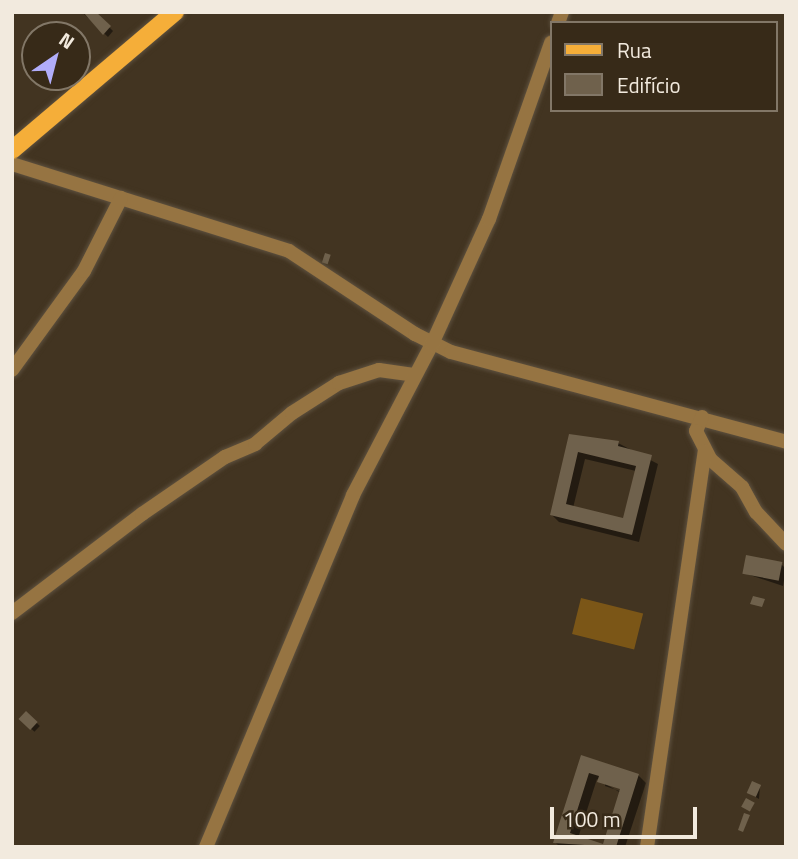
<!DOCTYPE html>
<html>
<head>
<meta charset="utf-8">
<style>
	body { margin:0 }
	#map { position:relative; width:798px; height:859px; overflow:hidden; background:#423421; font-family:"Titillium Web",sans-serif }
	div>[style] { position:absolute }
	.green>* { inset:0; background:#7b5617; transform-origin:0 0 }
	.shadow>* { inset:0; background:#0007; transform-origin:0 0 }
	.building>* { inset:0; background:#6f614c; transform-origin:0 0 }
	.roads { filter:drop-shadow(0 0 2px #5e513f) drop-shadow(0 0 2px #5e513f) }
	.minor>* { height:14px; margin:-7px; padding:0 7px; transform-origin:7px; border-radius:7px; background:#967442 }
	.major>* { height:18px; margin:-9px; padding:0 9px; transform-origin:9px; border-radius:9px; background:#f5ae39 }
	span { translate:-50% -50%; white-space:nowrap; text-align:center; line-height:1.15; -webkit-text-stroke:7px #372a18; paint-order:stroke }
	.frame { position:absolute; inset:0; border:14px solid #f2eade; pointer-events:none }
	.legend { position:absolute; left:550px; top:21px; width:228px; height:91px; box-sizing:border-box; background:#372a18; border:2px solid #827767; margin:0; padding:9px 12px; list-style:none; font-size:21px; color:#f2eade }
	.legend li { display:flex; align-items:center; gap:14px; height:35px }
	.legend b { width:35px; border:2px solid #827767 }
	.north { position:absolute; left:21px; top:21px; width:70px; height:70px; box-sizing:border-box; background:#372a18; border:2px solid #827767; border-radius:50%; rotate:35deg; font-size:19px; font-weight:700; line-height:28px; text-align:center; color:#f2eade }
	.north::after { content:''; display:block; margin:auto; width:24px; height:32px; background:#b1adfa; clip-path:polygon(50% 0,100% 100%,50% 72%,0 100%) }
	.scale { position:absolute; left:550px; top:807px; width:147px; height:32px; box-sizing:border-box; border:4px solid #f2eade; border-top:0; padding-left:9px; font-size:21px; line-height:24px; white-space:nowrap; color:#f2eade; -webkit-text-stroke:5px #372a18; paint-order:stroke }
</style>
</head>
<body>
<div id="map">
	<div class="green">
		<i style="left:581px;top:598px;width:64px;height:37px;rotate:14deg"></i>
	</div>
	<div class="shadow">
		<i style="clip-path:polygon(94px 12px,113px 31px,108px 37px,84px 14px)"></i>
		<i style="clip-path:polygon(evenodd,570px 436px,618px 443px,658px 464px,639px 542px,559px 522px,552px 515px,570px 436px,585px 459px,636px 471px,625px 521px,573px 508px,585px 459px)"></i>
		<i style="clip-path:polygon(781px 564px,786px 569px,783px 586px,744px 573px)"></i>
		<i style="left:26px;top:713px;width:19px;height:8px;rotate:43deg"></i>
		<i style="clip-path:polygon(evenodd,582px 757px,638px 775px,646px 783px,625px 847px,560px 847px,555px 842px,582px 757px,597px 779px,621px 793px,604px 846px,578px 838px,597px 779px,582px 757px,605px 783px,629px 790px,628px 794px,605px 786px,605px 783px)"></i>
		<i style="clip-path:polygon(760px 786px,759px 799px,749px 793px)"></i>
	</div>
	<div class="building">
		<i style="clip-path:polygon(83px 12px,96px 12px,111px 26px,103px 35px)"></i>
		<i style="left:325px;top:253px;width:6px;height:10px;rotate:18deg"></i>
		<i style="clip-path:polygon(evenodd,569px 434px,619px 441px,618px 446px,652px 455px,632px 535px,550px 515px,569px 434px,578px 452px,636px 466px,623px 518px,566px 504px,578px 452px)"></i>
		<i style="left:746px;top:555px;width:37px;height:19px;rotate:11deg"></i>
		<i style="clip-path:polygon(753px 596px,765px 599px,762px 607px,750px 604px)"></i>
		<i style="left:26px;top:711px;width:16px;height:11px;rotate:43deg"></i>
		<i style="clip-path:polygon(evenodd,581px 755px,639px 774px,616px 847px,553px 843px,581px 755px,589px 773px,599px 776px,597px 782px,620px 789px,603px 844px,570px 833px,589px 773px)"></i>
		<i style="left:752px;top:781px;width:10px;height:13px;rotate:24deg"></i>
		<i style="left:746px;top:798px;width:10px;height:10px;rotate:29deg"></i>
		<i style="clip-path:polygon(744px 813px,750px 815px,743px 832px,738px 830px)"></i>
	</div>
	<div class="roads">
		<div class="minor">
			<i style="left:558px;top:23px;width:12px;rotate:-70deg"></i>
			<i style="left:12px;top:164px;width:290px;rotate:17.4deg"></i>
			<i style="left:289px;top:251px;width:151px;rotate:33.4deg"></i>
			<i style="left:415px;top:334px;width:40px;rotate:26.6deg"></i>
			<i style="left:451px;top:352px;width:347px;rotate:15deg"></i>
			<i style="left:12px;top:370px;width:122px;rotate:-54deg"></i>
			<i style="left:84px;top:271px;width:82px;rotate:-63.1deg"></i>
			<i style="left:702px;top:417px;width:15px;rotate:113deg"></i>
			<i style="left:696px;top:431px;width:31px;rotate:63deg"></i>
			<i style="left:710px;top:459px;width:43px;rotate:41.2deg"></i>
			<i style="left:742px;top:487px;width:29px;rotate:61deg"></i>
			<i style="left:756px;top:512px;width:44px;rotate:46.8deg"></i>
			<i style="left:12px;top:613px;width:163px;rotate:-37.3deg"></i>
			<i style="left:142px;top:514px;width:101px;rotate:-34.5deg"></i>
			<i style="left:225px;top:457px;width:33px;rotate:-23deg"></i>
			<i style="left:255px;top:444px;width:48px;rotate:-40deg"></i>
			<i style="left:292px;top:413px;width:56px;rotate:-32.6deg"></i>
			<i style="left:339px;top:383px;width:42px;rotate:-18deg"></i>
			<i style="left:379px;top:370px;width:35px;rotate:8deg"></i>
			<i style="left:206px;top:847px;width:381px;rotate:-67.3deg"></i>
			<i style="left:353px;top:495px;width:170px;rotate:-62.4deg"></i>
			<i style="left:432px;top:344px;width:137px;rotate:-65.5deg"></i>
			<i style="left:489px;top:219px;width:187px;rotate:-70.6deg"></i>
			<i style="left:647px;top:847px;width:400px;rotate:-81.7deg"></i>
		</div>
		<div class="major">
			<i style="left:12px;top:150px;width:214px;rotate:-40.3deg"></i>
		</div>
	</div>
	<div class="frame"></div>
	<ul class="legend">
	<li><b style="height:9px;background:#f5ae39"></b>Rua</li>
	<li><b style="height:19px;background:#6f614c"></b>Edifício</li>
	</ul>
	<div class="north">N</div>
	<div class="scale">100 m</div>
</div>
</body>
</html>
